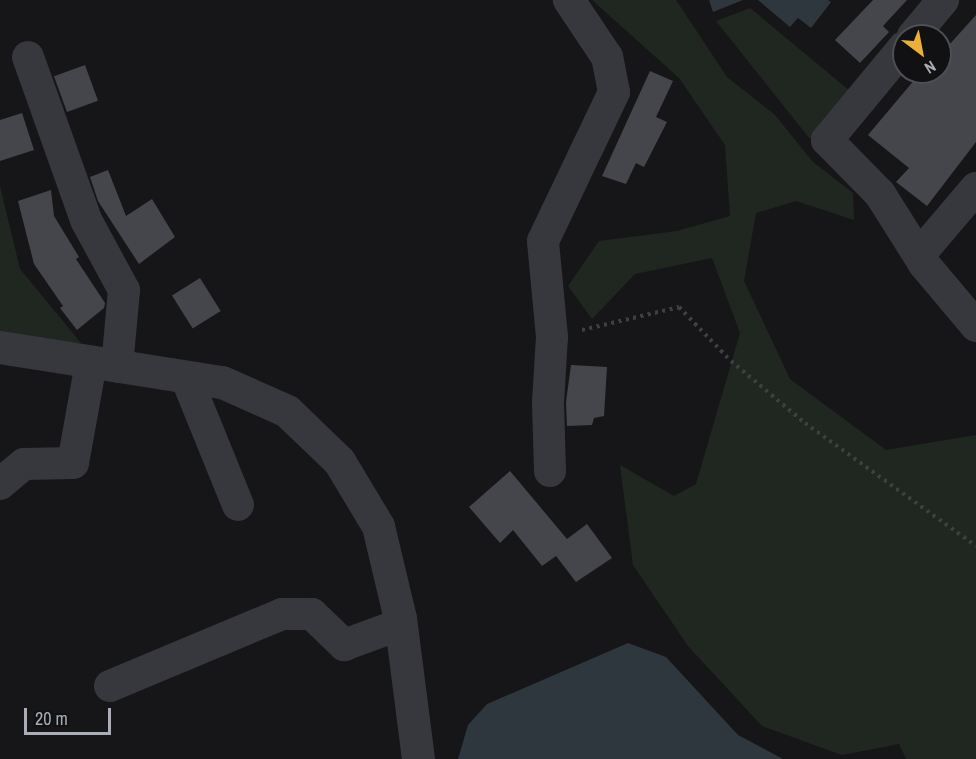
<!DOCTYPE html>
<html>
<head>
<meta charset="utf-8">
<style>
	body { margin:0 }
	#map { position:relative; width:976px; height:759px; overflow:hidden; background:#161618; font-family:"Archivo Narrow",sans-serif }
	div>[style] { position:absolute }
	.green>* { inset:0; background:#202721 }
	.water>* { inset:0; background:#2e373d }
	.building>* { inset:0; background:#45464b; transform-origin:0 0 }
	.path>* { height:4px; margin-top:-2px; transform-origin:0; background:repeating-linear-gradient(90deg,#3d3f44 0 3px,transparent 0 7.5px) }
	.minor>* { height:32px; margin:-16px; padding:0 16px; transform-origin:16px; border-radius:16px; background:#37383d }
	.tertiary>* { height:33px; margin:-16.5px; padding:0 16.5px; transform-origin:16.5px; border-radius:16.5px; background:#37383d }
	span { translate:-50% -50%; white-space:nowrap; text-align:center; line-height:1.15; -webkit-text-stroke:6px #111113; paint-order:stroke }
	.north { position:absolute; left:892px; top:24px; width:60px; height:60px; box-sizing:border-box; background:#111113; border:2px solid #4d4f55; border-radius:50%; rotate:148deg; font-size:16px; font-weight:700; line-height:24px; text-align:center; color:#a8adb7 }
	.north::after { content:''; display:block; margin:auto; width:21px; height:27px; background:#ecb03a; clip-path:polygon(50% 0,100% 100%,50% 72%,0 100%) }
	.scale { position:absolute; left:24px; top:708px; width:87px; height:27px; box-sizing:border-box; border:3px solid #a8adb7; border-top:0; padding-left:8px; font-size:18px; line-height:21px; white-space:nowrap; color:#a8adb7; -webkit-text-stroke:4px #111113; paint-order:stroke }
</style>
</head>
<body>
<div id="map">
	<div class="green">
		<i style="clip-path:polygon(592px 0,676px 0,727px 77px,775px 115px,813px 162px,853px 193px,854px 220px,796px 201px,756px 213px,744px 281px,790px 379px,886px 450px,976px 435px,976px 759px,906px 759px,899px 744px,842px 755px,762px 726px,688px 646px,633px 565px,620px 465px,674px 496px,696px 484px,740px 333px,712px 258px,635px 274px,592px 319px,568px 286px,599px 241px,677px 231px,730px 216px,725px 145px,679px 78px)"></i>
		<i style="clip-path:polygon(750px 8px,850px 91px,810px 139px,716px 21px)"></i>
		<i style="clip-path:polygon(0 186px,20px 269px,81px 343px,32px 343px,0 336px)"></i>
	</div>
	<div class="water">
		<i style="clip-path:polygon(709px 0,743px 0,713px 12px)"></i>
		<i style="clip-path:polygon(758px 0,828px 0,831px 2px,811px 28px,798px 18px,790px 27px)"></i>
		<i style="clip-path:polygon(628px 643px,666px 657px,738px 735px,783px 759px,458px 759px,468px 725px,487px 704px)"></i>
	</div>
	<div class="building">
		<i style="clip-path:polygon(873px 0,907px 0,883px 26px,889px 32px,860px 63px,835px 40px)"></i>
		<i style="clip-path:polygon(976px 15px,976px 142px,927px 206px,896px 182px,909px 168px,868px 135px,921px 72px,940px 72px,940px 55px)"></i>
		<i style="left:85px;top:65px;width:38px;height:33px;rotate:70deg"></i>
		<i style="clip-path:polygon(650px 71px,673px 81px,656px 117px,667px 122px,644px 167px,636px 163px,626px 184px,602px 176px)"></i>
		<i style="clip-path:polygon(22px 113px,34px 150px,0 161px,0 120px)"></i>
		<i style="clip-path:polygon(108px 170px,126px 216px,152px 199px,175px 237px,139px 264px,98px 201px,90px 177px)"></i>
		<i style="clip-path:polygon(51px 190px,54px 216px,79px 257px,76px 259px,105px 303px,104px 308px,77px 330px,60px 308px,63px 306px,34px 264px,18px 201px)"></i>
		<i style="left:200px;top:278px;width:39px;height:33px;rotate:58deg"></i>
		<i style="clip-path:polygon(571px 365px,607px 367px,604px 416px,594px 418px,592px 425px,567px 426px,566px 402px)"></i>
		<i style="clip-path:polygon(510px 471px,567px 539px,587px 524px,612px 558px,576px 582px,556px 556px,542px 566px,513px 530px,500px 543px,469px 507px)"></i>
	</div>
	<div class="path">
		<i style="left:582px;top:330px;width:100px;rotate:-13.3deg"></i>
		<i style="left:679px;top:307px;width:75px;rotate:46.1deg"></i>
		<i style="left:731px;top:361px;width:97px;rotate:40deg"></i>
		<i style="left:805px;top:423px;width:211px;rotate:35.7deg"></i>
	</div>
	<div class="minor">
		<i style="left:913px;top:36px;width:47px;rotate:-50.2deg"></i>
		<i style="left:904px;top:47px;width:121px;rotate:129.6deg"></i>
		<i style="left:827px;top:140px;width:76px;rotate:45.5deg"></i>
		<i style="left:880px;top:194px;width:83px;rotate:57.8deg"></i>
		<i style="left:924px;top:264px;width:81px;rotate:50deg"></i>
		<i style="left:28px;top:57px;width:173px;rotate:70.4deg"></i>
		<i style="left:86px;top:220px;width:80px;rotate:61.5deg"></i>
		<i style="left:124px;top:290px;width:77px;rotate:95.2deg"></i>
		<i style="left:919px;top:255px;width:88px;rotate:-49.6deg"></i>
		<i style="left:186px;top:377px;width:138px;rotate:67.9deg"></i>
		<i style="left:550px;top:471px;width:69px;rotate:-91.7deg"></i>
		<i style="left:548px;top:402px;width:65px;rotate:-86.5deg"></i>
		<i style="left:552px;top:337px;width:96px;rotate:-95.4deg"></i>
		<i style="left:543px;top:241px;width:165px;rotate:-64.5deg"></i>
		<i style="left:614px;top:92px;width:36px;rotate:-101deg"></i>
		<i style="left:607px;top:57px;width:69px;rotate:-123.7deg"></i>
		<i style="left:0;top:484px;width:31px;rotate:-40deg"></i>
		<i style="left:24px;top:464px;width:49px;rotate:-1.2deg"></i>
		<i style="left:73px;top:463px;width:102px;rotate:-79.8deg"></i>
		<i style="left:110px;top:686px;width:186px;rotate:-22.7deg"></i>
		<i style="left:282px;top:614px;width:30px"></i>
		<i style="left:312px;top:614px;width:45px;rotate:44.1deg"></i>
		<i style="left:344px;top:645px;width:61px;rotate:-20.2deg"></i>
	</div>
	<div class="tertiary">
		<i style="left:0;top:347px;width:225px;rotate:9deg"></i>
		<i style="left:222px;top:382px;width:71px;rotate:24deg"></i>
		<i style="left:287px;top:411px;width:72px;rotate:43.9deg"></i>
		<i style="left:339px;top:461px;width:76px;rotate:59deg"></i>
		<i style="left:378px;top:526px;width:95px;rotate:76.6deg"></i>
		<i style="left:400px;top:618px;width:142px;rotate:82.7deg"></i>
	</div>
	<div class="north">N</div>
	<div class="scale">20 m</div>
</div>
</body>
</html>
